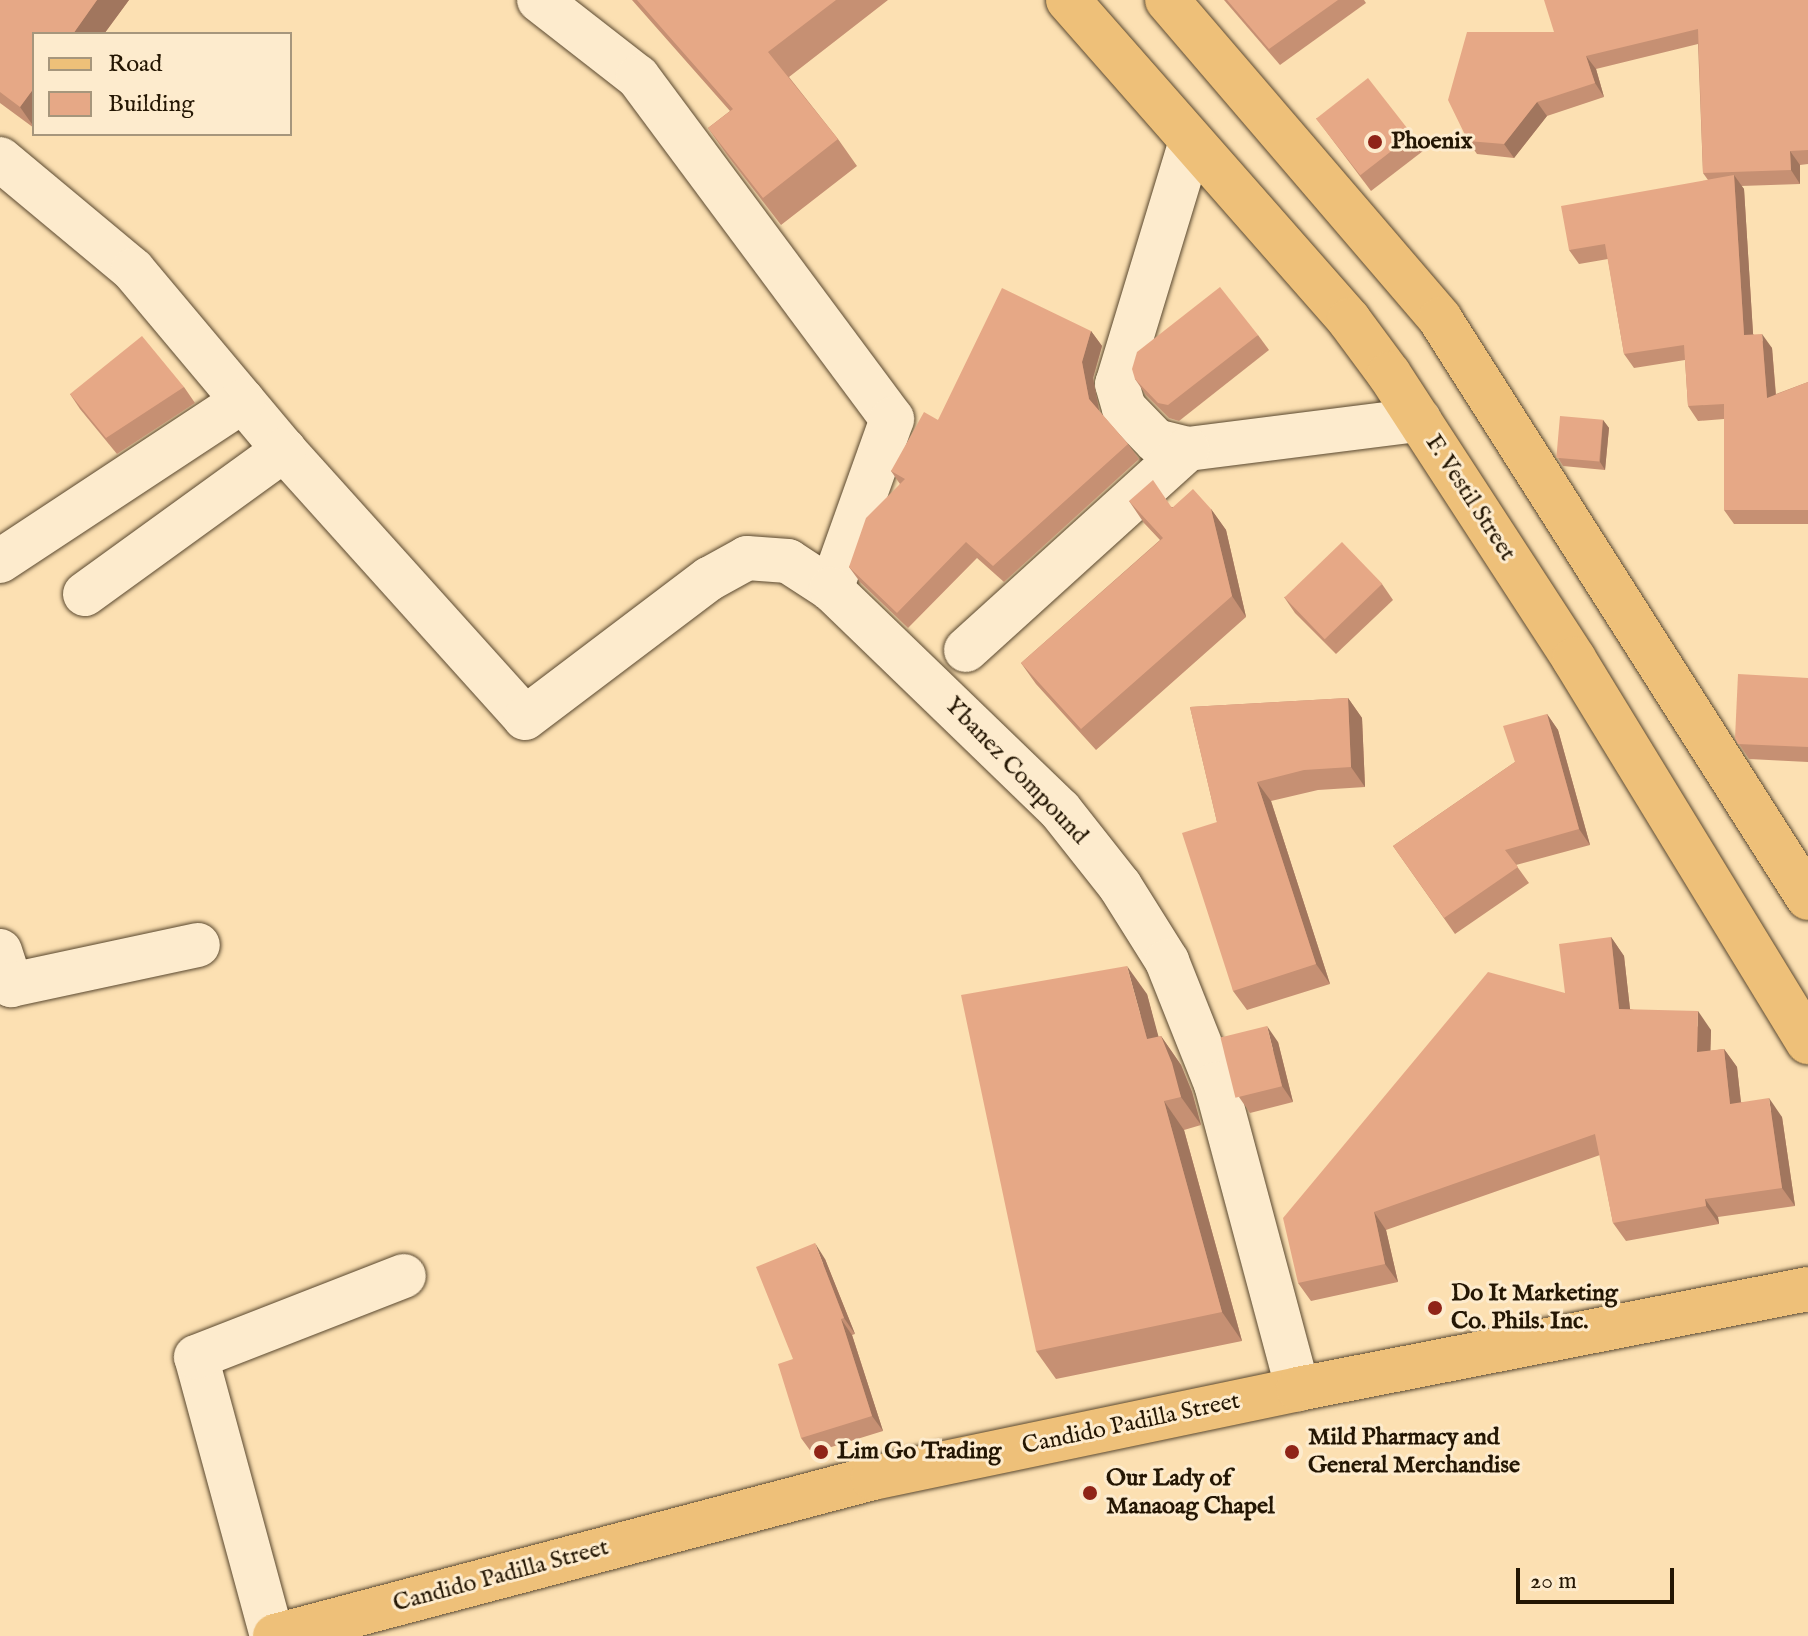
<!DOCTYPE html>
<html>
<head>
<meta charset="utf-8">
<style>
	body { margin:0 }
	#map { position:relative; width:1808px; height:1636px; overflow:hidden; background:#fce0b2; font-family:"IM FELL English",serif }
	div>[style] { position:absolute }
	.roads { filter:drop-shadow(0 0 2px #5a482f) drop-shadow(0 0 2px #5a482f) }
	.minor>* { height:44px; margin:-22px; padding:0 22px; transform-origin:22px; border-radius:22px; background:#fdebcd }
	.major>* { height:44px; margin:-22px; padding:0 22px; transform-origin:22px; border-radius:22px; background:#eec079 }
	.wall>* { inset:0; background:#c69073 }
	.shaded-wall>* { inset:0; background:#a1765e }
	.building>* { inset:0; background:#e6a886; transform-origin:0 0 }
	.dots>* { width:22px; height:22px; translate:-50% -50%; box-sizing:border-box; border:4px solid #fdebcd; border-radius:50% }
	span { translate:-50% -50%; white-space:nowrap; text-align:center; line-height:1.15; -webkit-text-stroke:6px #fdebcd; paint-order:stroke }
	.poi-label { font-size:24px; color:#241603; font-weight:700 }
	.left { translate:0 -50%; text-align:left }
	.street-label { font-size:24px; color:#241603 }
	.legend { position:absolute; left:32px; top:32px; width:260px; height:104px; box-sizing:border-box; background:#fdebcd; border:2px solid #a6967c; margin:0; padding:10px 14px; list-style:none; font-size:24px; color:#241603 }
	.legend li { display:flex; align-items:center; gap:16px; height:40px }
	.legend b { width:40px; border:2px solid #a6967c }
	.scale { position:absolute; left:1516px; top:1568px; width:158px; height:36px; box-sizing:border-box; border:4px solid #241603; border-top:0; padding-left:10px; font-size:24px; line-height:28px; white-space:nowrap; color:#241603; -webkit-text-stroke:6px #fdebcd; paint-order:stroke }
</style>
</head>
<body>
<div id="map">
	<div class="roads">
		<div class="minor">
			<i style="left:539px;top:0;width:125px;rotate:37.9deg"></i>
			<i style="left:638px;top:77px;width:426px;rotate:53.4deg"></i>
			<i style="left:892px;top:419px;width:181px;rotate:109.7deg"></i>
			<i style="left:1191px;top:141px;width:254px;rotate:106.9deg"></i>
			<i style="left:1117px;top:384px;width:25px;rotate:74deg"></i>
			<i style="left:1124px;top:408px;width:46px;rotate:45.9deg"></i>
			<i style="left:1156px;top:441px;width:33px;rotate:14deg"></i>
			<i style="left:1188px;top:449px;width:233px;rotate:-7.2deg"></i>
			<i style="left:0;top:159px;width:173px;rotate:39.8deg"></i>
			<i style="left:133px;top:270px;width:235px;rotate:50deg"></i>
			<i style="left:284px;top:450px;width:360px;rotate:48deg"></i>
			<i style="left:525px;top:718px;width:231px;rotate:-37.1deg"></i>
			<i style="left:709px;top:579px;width:43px;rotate:-28.9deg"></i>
			<i style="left:747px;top:558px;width:41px;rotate:4.2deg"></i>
			<i style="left:788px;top:561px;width:51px;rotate:33.1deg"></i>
			<i style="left:831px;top:589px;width:318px;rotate:44deg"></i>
			<i style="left:1060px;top:810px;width:97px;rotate:51.7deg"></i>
			<i style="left:1120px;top:886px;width:89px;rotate:57.9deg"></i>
			<i style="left:1167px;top:961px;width:132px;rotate:68.3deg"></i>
			<i style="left:1216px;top:1084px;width:316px;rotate:75deg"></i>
			<i style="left:0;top:561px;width:291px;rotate:-33.4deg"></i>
			<i style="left:85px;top:594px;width:246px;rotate:-35.9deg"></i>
			<i style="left:966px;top:650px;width:299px;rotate:-42.2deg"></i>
			<i style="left:0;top:951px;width:36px;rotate:72deg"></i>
			<i style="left:11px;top:985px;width:191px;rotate:-12.1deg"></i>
			<i style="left:272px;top:1636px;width:289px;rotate:-105.2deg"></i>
			<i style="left:196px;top:1357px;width:223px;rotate:-21.3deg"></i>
		</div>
		<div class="major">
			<i style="left:1068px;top:0;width:426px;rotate:48.7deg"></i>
			<i style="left:1349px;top:320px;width:67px;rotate:53.5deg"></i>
			<i style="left:1389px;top:374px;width:340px;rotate:57deg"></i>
			<i style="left:1574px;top:659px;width:449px;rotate:58.6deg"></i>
			<i style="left:1167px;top:0;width:420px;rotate:49.4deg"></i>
			<i style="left:1440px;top:319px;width:686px;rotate:57.56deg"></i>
			<i style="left:275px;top:1636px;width:619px;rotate:-14.8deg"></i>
			<i style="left:873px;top:1478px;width:434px;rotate:-11.8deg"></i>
			<i style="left:1298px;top:1389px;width:520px;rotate:-11.09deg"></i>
		</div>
	</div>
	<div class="wall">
		<i style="clip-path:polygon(0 0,129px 0,104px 34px,34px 34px,34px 128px,0 103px)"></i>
		<i style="clip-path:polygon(632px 0,888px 0,789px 77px,838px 139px,857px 166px,781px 225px,727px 155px,708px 128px,730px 111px)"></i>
		<i style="clip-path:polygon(1224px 0,1364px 0,1366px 3px,1280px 65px)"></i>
		<i style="clip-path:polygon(1808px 0,1808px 164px,1800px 165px,1800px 184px,1741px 186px,1744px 189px,1753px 334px,1772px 348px,1776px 394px,1808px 382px,1808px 524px,1734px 524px,1724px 510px,1724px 419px,1698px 421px,1688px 406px,1685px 360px,1634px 368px,1624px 354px,1608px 259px,1579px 264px,1569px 250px,1708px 180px,1703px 173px,1698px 44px,1596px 69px,1604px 97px,1547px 116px,1514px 158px,1477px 154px,1468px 141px,1554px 32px)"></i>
		<i style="clip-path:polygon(1316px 118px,1412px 135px,1423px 151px,1371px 191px)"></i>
		<i style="clip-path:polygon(1091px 331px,1102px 346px,1093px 378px,1099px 411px,1128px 444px,1139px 459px,1004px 582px,977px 558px,908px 628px,860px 582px,849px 567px,900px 484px,891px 471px,938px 420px)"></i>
		<i style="clip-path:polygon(1258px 335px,1269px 350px,1179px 421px,1169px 418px,1146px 395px,1135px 379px)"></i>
		<i style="clip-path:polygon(184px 387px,195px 403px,117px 454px,80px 409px,70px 394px)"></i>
		<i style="clip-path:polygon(1603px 420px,1609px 428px,1605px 470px,1563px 466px,1558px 458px)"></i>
		<i style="clip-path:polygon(1129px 501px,1172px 507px,1211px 509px,1226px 530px,1246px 617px,1096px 750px,1036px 684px,1021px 663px,1160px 540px,1144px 523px)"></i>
		<i style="clip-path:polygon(1382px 584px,1393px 600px,1336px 654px,1295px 613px,1284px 597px)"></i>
		<i style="clip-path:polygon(1808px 678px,1808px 762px,1749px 759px,1735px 738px)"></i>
		<i style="clip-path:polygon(1348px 698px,1362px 718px,1365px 787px,1318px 790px,1271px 801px,1330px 984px,1247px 1010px,1233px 991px,1217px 822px,1190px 707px)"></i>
		<i style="clip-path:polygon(1547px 714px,1558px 730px,1590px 845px,1516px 865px,1529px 883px,1455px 934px,1393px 846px,1515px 762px)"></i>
		<i style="clip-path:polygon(1611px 937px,1624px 956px,1630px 1009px,1711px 1030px,1710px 1051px,1724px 1049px,1737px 1067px,1741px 1102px,1782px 1117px,1795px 1206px,1718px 1217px,1719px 1224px,1626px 1241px,1613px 1223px,1600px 1155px,1386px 1230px,1398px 1282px,1311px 1301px,1298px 1283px,1565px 993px)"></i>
		<i style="clip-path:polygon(1147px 994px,1158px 1037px,1161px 1036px,1181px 1065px,1192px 1092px,1201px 1125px,1184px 1130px,1242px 1341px,1056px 1379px,1036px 1351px)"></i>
		<i style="clip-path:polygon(1278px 1042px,1293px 1102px,1250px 1113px,1239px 1097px)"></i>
		<i style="clip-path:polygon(825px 1259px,855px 1334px,852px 1335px,883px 1431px,812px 1453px,801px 1438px,793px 1359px)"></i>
	</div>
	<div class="shaded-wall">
		<i style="clip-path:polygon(97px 0,129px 0,104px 34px,73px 34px)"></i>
		<i style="clip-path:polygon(1586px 56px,1596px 69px,1604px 97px,1595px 83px)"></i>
		<i style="clip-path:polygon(34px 88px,34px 127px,20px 107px)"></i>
		<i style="clip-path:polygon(1537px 102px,1547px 116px,1514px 158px,1504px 144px)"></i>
		<i style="clip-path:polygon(1790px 151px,1800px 165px,1800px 184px,1791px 170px)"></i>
		<i style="clip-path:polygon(1734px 175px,1744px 189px,1754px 349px,1744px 335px)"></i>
		<i style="clip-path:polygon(1091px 331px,1102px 346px,1093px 378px,1100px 415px,1089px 399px,1082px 362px)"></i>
		<i style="clip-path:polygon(1762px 334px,1772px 348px,1777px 412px,1767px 398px)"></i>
		<i style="clip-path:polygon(1603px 420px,1609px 428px,1605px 470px,1600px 462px)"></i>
		<i style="clip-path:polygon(1211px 509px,1226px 530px,1246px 617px,1232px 596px)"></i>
		<i style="clip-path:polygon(1348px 698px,1362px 718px,1365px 787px,1351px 767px)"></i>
		<i style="clip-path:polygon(1547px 714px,1558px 730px,1590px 845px,1579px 829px)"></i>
		<i style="clip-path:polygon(1257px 782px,1271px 801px,1330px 984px,1316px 964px)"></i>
		<i style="clip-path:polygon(1611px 937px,1624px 956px,1632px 1027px,1619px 1009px)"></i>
		<i style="clip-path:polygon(1127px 966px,1147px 994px,1167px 1068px,1147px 1039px)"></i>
		<i style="clip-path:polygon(1698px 1011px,1711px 1030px,1710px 1071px,1697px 1052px)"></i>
		<i style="clip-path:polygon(1267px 1026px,1278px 1042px,1293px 1102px,1282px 1086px)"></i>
		<i style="clip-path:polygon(1161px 1036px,1181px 1065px,1192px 1092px,1201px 1125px,1181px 1097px)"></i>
		<i style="clip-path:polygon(1724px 1049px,1737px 1067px,1743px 1122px,1730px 1104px)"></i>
		<i style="clip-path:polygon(1769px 1098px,1782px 1117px,1795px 1206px,1782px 1188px)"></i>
		<i style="clip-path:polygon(1164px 1101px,1184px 1130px,1242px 1341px,1222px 1312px)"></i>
		<i style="clip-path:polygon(1705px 1199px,1718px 1217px,1719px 1224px,1706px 1206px)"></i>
		<i style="clip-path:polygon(1374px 1212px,1386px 1230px,1398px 1282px,1385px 1264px)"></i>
		<i style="clip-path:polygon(815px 1243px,825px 1259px,855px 1334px,844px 1318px)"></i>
		<i style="clip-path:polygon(841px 1319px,852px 1335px,883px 1431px,872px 1416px)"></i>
	</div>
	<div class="building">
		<i style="clip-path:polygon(0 0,97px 0,73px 34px,34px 34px,34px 88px,20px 107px,0 92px)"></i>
		<i style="clip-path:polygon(637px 0,836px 0,768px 52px,838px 139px,763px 198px,708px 128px,733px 109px)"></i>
		<i style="clip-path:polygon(1227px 0,1338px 0,1269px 49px)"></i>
		<i style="clip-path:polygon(1544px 0,1808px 0,1808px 150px,1790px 151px,1791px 170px,1703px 173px,1698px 29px,1586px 56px,1595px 83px,1537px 102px,1504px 144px,1468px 141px,1448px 100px,1467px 32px,1554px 32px)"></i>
		<i style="left:1368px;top:78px;width:72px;height:66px;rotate:52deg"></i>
		<i style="clip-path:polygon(1734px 175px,1744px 335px,1762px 334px,1767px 398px,1808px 382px,1808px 510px,1724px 510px,1724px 404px,1688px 406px,1684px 345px,1624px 354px,1605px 244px,1569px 250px,1561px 206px)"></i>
		<i style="clip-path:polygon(1220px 287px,1258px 335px,1168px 405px,1158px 403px,1135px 379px,1132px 369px,1137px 352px)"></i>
		<i style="clip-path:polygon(1002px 288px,1091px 331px,1082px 362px,1089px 399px,1128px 444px,993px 566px,966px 542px,897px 613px,849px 567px,866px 518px,905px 479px,891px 471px,924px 412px,938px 420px)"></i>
		<i style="clip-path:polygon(142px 336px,184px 387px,106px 438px,70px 394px)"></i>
		<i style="left:1560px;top:416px;width:43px;height:42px;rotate:5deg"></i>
		<i style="clip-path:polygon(1153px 480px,1172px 508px,1193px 489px,1211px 509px,1232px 596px,1081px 729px,1021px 663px,1163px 538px,1129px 501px)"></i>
		<i style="left:1342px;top:542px;width:58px;height:80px;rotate:46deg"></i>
		<i style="clip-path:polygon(1738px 674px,1808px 678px,1808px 747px,1738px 744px,1735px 738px)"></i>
		<i style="clip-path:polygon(1348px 698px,1351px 767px,1304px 770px,1257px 782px,1316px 964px,1233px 991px,1182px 833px,1217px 822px,1190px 707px)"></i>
		<i style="clip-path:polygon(1547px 714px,1579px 829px,1505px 850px,1518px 867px,1444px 918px,1393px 846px,1515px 762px,1503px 726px)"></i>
		<i style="clip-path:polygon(1611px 937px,1619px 1009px,1698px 1011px,1697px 1052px,1724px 1049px,1730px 1104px,1769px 1098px,1782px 1188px,1705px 1199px,1706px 1206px,1613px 1223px,1595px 1134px,1374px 1212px,1385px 1264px,1298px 1283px,1283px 1218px,1488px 972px,1565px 993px,1559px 944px)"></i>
		<i style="clip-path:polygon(1127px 966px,1147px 1039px,1161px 1036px,1172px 1063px,1181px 1097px,1164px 1101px,1222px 1312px,1036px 1351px,961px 995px)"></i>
		<i style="left:1267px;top:1026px;width:62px;height:48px;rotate:76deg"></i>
		<i style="clip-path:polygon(815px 1243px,844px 1318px,841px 1319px,872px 1416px,801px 1438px,778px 1364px,793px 1359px,756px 1267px)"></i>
	</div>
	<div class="dots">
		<i style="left:1375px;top:142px;background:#8f2418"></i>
		<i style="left:1435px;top:1308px;background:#8f2418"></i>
		<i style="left:821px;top:1452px;background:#8f2418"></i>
		<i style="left:1292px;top:1452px;background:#8f2418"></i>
		<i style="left:1090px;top:1493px;background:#8f2418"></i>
	</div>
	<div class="poi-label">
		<span class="left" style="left:1391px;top:142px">Phoenix</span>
		<span class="left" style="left:1451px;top:1308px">Do It Marketing<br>Co. Phils. Inc.</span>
		<span class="left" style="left:1308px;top:1452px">Mild Pharmacy and<br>General Merchandise</span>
		<span class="left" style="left:837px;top:1452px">Lim Go Trading</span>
		<span class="left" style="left:1106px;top:1493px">Our Lady of<br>Manaoag Chapel</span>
	</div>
	<div class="street-label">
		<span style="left:1470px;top:498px;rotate:57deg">F. Vestil Street</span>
		<span style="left:1016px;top:771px;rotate:46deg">Ybanez Compound</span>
		<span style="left:1131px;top:1424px;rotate:-12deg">Candido Padilla Street</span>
		<span style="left:501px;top:1576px;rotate:-15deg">Candido Padilla Street</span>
	</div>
	<ul class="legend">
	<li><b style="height:10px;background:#eec079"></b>Road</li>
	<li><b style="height:22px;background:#e6a886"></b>Building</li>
	</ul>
	<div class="scale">20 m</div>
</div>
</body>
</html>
